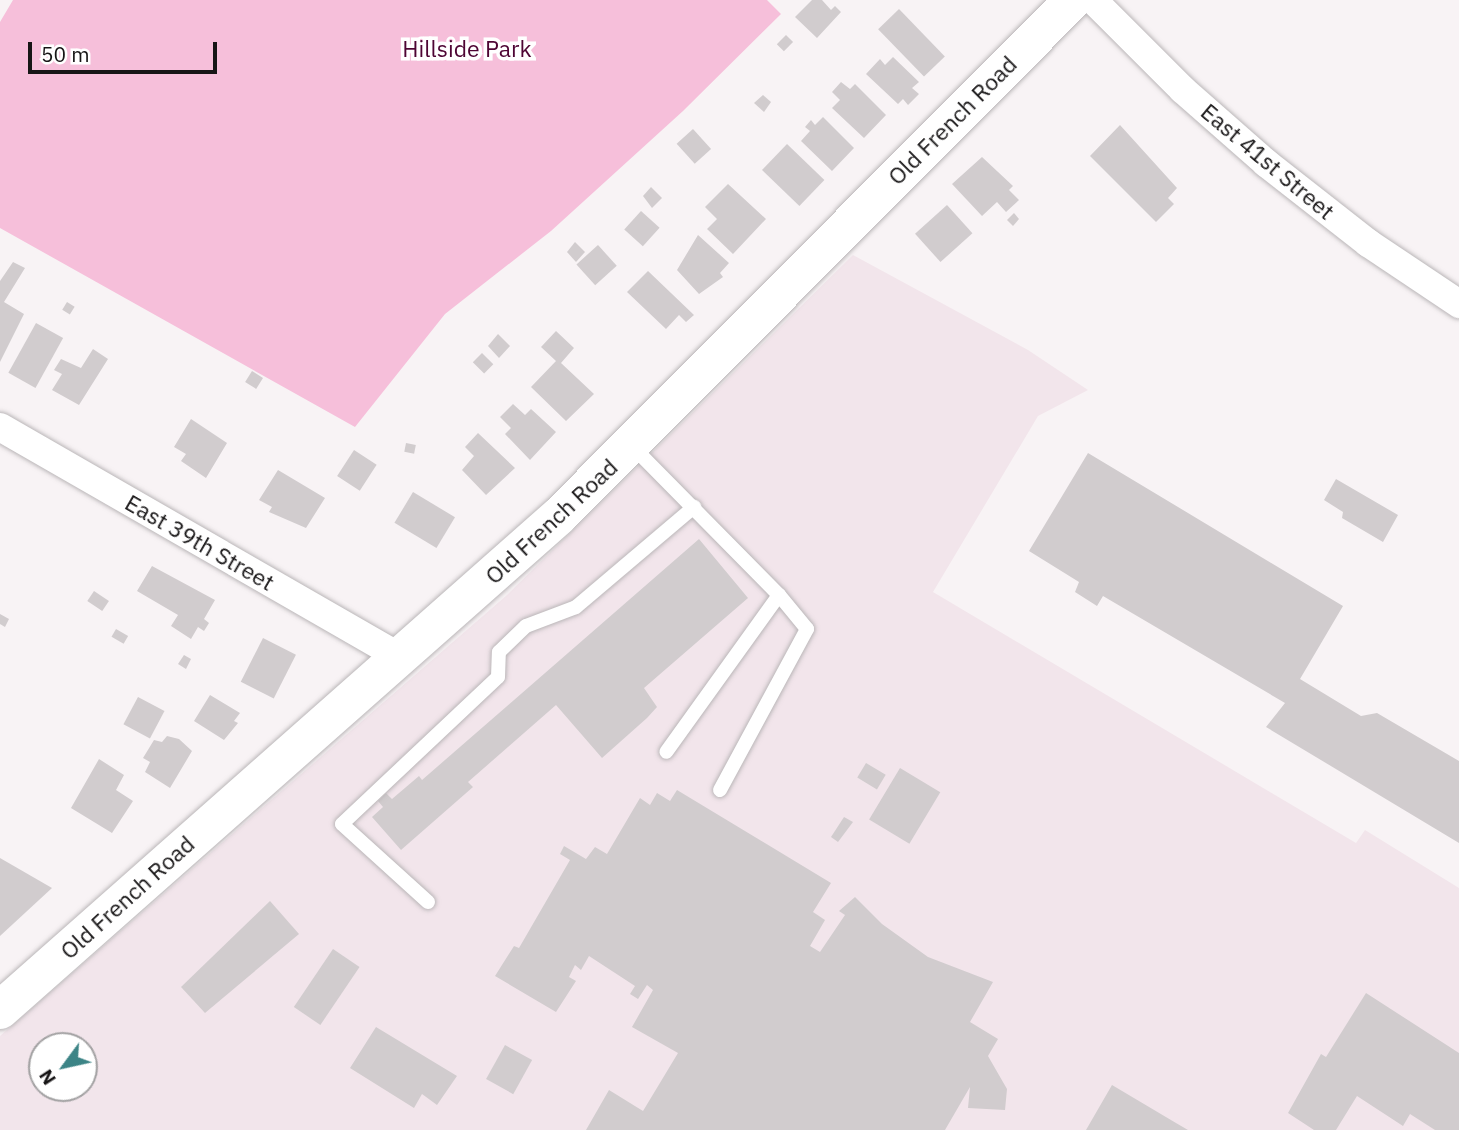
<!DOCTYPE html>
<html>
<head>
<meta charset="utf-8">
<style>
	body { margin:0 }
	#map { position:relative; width:1459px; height:1130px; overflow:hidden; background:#f8f3f5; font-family:"IBM Plex Sans",sans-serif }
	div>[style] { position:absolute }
	.built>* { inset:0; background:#f2e5eb }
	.green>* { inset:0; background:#f6bfda }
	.building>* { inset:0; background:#d1ccce; transform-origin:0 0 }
	.roads { filter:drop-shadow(0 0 2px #bab6b8) drop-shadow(0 0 2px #bab6b8) }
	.lane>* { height:14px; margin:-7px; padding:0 7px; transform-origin:7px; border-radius:7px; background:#fff }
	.street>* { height:28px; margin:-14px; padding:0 14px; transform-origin:14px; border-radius:14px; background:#fff }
	.primary>* { height:38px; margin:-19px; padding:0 19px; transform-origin:19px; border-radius:19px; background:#fff }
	span { translate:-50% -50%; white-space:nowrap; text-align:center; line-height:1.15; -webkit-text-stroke:7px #fff; paint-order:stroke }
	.park-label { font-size:23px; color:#4e0534 }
	.street-label { font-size:23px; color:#171516 }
	.north { position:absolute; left:28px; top:1032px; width:70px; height:70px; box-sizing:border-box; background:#fff; border:2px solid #a2a1a2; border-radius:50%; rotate:237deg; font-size:19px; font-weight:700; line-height:28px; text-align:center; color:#171516 }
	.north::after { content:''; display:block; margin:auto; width:24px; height:32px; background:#3c8486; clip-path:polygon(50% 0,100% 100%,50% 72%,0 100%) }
	.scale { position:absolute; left:28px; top:42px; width:189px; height:32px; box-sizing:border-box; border:4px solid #171516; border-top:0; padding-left:9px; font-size:21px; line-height:24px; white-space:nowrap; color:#171516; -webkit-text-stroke:5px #fff; paint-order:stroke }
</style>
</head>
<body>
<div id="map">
	<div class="built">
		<i style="clip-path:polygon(evenodd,853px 255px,1028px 350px,1088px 390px,1038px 416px,933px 592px,1356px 843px,1365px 830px,1459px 888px,1459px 1130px,0 1130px,0 1036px,507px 595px,853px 255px,42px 1046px,84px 1046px,84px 1088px,42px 1088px,42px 1046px)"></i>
	</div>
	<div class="green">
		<i style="clip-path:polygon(13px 0,767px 0,781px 14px,683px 111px,551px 231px,445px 314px,355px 427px,0 228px,0 22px)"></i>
	</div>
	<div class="building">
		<i style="clip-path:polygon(812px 0,822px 0,831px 10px,835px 6px,841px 12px,817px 38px,795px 17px)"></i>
		<i style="left:899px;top:9px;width:66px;height:29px;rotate:46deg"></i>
		<i style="left:786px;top:35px;width:10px;height:13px;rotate:45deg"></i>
		<i style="clip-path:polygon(893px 57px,919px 82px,912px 88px,919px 94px,908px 105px,903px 99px,898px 104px,866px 74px,880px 59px,885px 65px)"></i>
		<i style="clip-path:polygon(841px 82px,850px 89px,855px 84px,886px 115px,864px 138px,832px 108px,840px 100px,832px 92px)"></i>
		<i style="clip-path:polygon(763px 95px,771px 102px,764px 112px,754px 103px)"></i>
		<i style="clip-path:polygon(823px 117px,854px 148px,832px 171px,801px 141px,810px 131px,805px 127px,811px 120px,815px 125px)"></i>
		<i style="clip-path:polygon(1120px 125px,1177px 188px,1168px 198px,1174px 204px,1156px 222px,1090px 156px)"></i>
		<i style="left:693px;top:129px;width:27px;height:22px;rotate:48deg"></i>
		<i style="left:787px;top:144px;width:52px;height:36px;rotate:44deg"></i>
		<i style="clip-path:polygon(982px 157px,1013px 186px,1009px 190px,1019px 200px,1006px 212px,997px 202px,982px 216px,952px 184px)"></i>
		<i style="clip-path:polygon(728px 184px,766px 219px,733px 254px,707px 229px,717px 219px,705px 207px)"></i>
		<i style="clip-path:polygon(651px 187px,662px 198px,652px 208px,643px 196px)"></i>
		<i style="left:947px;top:205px;width:38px;height:43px;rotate:48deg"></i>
		<i style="left:641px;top:211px;width:25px;height:25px;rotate:42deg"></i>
		<i style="clip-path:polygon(1014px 213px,1019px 219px,1013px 226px,1007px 220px)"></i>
		<i style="clip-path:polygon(698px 235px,729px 263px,720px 273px,723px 277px,699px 294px,677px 270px)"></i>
		<i style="clip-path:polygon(575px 242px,585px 252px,576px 262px,567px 252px)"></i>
		<i style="left:598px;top:245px;width:28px;height:29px;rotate:48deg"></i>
		<i style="clip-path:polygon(13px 262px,25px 268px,4px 302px,24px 314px,0 362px,0 281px)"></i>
		<i style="clip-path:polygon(648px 271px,694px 315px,686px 322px,679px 315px,666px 329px,627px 292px)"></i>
		<i style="left:67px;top:302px;width:9px;height:9px;rotate:32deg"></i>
		<i style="left:36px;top:323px;width:31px;height:57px;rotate:29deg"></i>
		<i style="clip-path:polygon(556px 331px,574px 348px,561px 363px,594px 394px,566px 421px,531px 387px,556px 361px,541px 347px)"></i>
		<i style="clip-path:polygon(498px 334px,510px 346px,499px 358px,488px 346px)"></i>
		<i style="clip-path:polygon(93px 349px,108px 359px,79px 405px,52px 390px,62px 374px,54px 370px,61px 359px,81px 368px)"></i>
		<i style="left:482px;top:353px;width:16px;height:13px;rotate:45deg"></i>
		<i style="left:252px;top:371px;width:13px;height:13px;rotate:32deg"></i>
		<i style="clip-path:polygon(513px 404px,525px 415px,531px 409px,556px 432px,530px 460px,505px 434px,511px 428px,500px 417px)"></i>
		<i style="clip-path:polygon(191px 419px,227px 443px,206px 478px,181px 461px,186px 454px,174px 447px)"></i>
		<i style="clip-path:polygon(478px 433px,515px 468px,486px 495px,462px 470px,474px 456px,465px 447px)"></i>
		<i style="left:406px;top:443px;width:10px;height:9px;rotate:11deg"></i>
		<i style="left:354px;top:450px;width:27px;height:31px;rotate:33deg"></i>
		<i style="clip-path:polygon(1088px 453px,1343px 606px,1300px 679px,1361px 716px,1377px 713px,1459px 761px,1459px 843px,1266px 727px,1285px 703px,1103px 596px,1097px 606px,1075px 592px,1079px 582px,1029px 551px)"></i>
		<i style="clip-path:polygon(278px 470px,325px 498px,306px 528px,269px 512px,272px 507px,259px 500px)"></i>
		<i style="clip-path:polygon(1336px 479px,1398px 515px,1383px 542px,1342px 518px,1343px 512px,1324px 500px)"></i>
		<i style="left:413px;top:492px;width:49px;height:36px;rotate:31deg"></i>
		<i style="clip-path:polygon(699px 539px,748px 598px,644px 688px,657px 707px,647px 718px,602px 758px,556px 705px,468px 782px,473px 787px,401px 850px,372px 817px,383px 807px,378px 801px,386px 793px,392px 799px,419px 776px,422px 780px)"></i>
		<i style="clip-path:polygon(152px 566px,215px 600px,204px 619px,209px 623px,204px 631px,198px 627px,191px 639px,171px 626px,178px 615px,137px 591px)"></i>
		<i style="left:94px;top:591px;width:18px;height:12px;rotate:34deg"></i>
		<i style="clip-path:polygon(0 614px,9px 619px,5px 627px,0 624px)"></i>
		<i style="left:116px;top:629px;width:14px;height:9px;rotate:30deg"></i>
		<i style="left:263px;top:638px;width:37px;height:49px;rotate:27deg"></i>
		<i style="clip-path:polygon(184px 655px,191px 659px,186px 669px,178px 664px)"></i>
		<i style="clip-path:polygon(210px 695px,240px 713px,234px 721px,238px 723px,224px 740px,194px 721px)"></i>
		<i style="left:138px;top:697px;width:30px;height:31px;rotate:28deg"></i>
		<i style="clip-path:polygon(167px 736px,179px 739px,192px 751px,170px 788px,145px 772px,150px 762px,143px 758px,154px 740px,162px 742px)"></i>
		<i style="clip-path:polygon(99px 759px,124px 775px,116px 790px,133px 801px,112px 833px,71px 808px)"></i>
		<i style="left:866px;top:763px;width:23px;height:17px;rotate:31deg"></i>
		<i style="left:900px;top:768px;width:47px;height:60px;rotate:31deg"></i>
		<i style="clip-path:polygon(677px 790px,831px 883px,813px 912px,825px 920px,810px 946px,820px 952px,845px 915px,839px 911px,855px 897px,882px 924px,928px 957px,993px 982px,970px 1022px,998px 1039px,988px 1056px,1007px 1089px,1005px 1110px,968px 1108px,970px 1087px,945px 1130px,586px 1130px,609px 1090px,643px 1111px,678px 1053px,632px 1027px,653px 990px,647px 985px,638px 999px,630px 994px,635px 986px,589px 956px,581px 970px,575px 965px,569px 977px,576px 981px,556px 1012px,495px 976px,514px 946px,519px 948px,570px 860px,560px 854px,564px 846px,586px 859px,595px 847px,607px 854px,640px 798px,650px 805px,657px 793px,670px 801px)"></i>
		<i style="clip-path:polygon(844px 817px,853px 822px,838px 842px,831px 837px)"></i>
		<i style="clip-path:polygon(0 858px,52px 888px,0 936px)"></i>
		<i style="clip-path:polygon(270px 901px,299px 934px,205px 1013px,181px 987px)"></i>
		<i style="left:333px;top:949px;width:32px;height:70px;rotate:34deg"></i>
		<i style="clip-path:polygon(1366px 993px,1459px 1053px,1459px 1130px,1435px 1130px,1410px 1114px,1403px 1126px,1357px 1096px,1336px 1130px,1314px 1130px,1288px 1113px,1321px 1054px,1326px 1057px)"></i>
		<i style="clip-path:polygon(376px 1027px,457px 1076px,437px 1105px,422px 1094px,414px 1108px,350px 1068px)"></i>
		<i style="left:505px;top:1045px;width:31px;height:39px;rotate:29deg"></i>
		<i style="clip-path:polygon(1112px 1085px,1176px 1123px,1188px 1130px,1086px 1130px)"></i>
	</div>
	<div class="roads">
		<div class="lane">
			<i style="left:631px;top:445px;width:211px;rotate:45.4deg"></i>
			<i style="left:779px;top:595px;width:193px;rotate:125.7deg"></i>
			<i style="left:720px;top:790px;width:183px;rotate:-61.6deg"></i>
			<i style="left:807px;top:629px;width:44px;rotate:-129.5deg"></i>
			<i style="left:428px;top:902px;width:116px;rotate:-137.8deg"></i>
			<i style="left:342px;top:824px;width:214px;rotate:-43.3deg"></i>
			<i style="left:498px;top:677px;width:25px;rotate:-88deg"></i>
			<i style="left:499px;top:652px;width:37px;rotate:-44deg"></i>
			<i style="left:526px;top:626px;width:53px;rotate:-20.8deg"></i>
			<i style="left:576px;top:607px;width:155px;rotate:-40.3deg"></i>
		</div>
		<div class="street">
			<i style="left:1093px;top:0;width:127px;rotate:45deg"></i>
			<i style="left:1183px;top:90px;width:111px;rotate:41.3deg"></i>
			<i style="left:1266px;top:163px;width:130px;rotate:38.1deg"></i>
			<i style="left:1368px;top:243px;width:110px;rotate:33.8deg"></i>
			<i style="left:0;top:427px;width:461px;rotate:29.9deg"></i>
		</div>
		<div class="primary">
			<i style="left:0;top:1010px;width:746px;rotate:-41.47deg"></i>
			<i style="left:559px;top:516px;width:728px;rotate:-45.11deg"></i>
		</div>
	</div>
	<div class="park-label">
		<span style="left:467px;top:48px">Hillside Park</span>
	</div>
	<div class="street-label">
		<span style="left:952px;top:120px;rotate:-45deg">Old French Road</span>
		<span style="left:1268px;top:161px;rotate:40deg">East 41st Street</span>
		<span style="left:551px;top:521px;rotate:-43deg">Old French Road</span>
		<span style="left:200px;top:542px;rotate:30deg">East 39th Street</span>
		<span style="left:127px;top:897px;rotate:-42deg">Old French Road</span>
	</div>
	<div class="north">N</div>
	<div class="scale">50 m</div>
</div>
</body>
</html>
